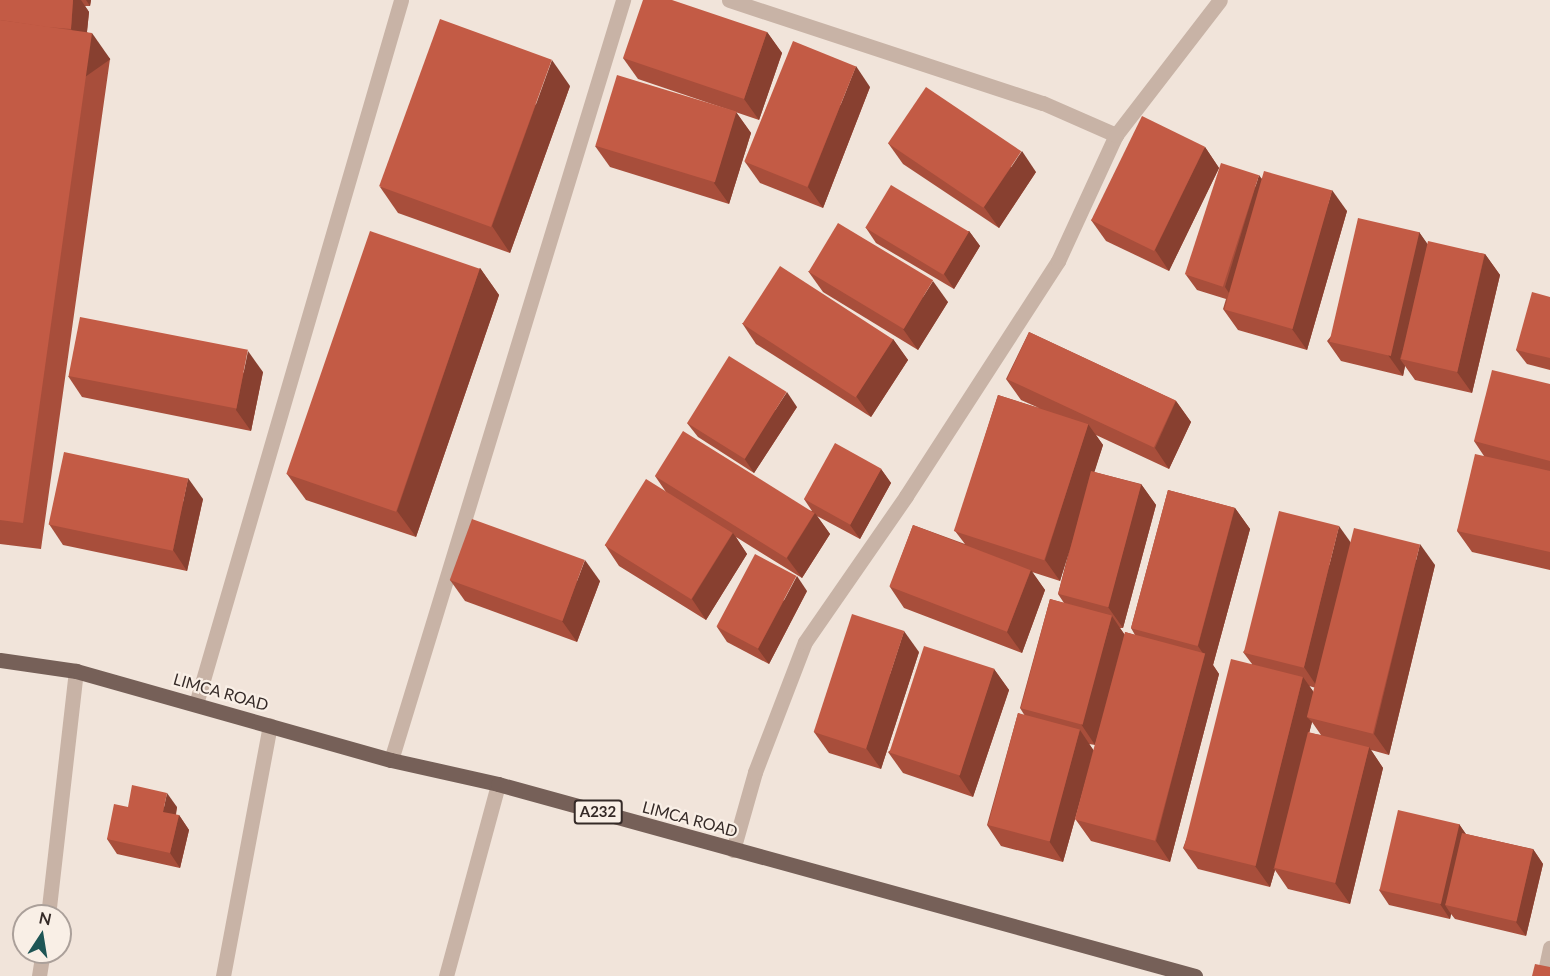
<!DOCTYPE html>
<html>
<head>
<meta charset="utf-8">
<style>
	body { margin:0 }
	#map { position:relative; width:1550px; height:976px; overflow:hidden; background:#f1e4da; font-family:Lato,sans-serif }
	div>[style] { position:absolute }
	.minor>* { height:15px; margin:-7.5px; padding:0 7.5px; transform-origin:7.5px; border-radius:7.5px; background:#c8b3a6 }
	.major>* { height:15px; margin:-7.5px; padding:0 7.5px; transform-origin:7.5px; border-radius:7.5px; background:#766058 }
	.wall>* { inset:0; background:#a84e3b }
	.shaded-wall>* { inset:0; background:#884030; transform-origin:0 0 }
	.building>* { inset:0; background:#c35b45; transform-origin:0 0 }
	span { translate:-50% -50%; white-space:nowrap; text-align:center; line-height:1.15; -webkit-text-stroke:4.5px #f9efe6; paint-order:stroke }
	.shield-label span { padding:2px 4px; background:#f9efe6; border:2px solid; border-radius:4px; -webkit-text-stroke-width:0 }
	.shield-label { font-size:15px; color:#352a27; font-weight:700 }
	.street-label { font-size:16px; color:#352a27 }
	.north { position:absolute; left:12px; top:904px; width:60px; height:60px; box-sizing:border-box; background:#f9efe6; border:2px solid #aba09a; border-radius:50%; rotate:12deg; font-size:16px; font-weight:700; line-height:24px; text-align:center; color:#352a27 }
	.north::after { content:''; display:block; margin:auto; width:21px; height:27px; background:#1e5555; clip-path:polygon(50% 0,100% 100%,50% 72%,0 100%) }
</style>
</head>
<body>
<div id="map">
	<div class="minor">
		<i style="left:729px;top:0;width:330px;rotate:18.2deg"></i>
		<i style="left:1043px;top:103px;width:80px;rotate:23.7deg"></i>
		<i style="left:196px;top:704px;width:733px;rotate:-73.76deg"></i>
		<i style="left:391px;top:760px;width:795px;rotate:-73.02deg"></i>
		<i style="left:733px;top:850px;width:81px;rotate:-74.2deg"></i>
		<i style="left:755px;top:772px;width:139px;rotate:-69deg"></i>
		<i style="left:805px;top:642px;width:178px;rotate:-55.3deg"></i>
		<i style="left:906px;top:496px;width:280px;rotate:-57.1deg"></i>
		<i style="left:1058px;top:261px;width:139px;rotate:-65.3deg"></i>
		<i style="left:1116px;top:135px;width:170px;rotate:-52.4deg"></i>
		<i style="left:48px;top:916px;width:247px;rotate:-83.5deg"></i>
		<i style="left:39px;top:976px;width:24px;rotate:-81deg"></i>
		<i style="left:223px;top:976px;width:255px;rotate:-79.4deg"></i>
		<i style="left:446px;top:976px;width:199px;rotate:-74.8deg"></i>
		<i style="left:1544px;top:976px;width:29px;rotate:-78deg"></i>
	</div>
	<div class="major">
		<i style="left:0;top:660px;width:77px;rotate:8.2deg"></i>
		<i style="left:76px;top:671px;width:327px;rotate:15.8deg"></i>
		<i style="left:391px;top:760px;width:110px;rotate:12.6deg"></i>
		<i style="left:498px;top:784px;width:723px;rotate:15.4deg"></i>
	</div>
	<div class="wall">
		<i style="clip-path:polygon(0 0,91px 0,90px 6px,85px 6px,89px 12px,87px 32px,110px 59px,41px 549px,0 544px)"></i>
		<i style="clip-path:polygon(767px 32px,782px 53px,759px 120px,638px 79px,623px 58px)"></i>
		<i style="clip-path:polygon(570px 86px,510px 253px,398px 213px,380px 187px)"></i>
		<i style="clip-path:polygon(870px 87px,823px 208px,760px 183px,745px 162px)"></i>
		<i style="clip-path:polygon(736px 112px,751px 133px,729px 204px,610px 167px,595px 146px)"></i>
		<i style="clip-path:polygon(888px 143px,1036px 172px,999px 228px,903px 164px)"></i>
		<i style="clip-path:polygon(1205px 147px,1219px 168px,1169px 271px,1106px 241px,1091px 220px)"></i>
		<i style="clip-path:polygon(1262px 178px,1347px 211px,1307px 350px,1238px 330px,1223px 309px,1226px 299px,1197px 290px,1186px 275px)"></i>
		<i style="clip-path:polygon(866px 228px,969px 231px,980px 246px,954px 289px,876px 243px)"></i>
		<i style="clip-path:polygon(1419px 232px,1427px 244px,1485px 254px,1500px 275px,1472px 393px,1415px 380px,1405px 366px,1403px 376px,1341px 361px,1327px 341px)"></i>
		<i style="clip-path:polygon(480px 268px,499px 295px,416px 537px,306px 500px,287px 474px)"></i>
		<i style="clip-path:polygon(808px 271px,948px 302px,918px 350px,823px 292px)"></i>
		<i style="clip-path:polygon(1550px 297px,1550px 370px,1527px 364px,1516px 350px)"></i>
		<i style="clip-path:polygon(742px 323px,893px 339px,908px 360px,871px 417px,756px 344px)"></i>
		<i style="clip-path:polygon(1029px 332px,1176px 401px,1191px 422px,1169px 469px,1096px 435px,1103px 445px,1094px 472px,1141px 484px,1156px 505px,1123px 628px,1120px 628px,1125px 635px,1125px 632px,1135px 635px,1131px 628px,1168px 490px,1235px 508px,1250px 529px,1213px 665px,1219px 674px,1170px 862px,1091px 841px,1076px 820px,1101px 727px,1095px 745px,1089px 744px,1094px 751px,1063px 862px,1001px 846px,987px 825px,1018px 713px,1025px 716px,1020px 708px,1050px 599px,1064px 603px,1058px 594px,1070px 547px,1060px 581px,1032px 572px,1045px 590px,1022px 653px,904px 608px,890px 587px,913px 525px,965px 544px,955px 531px,998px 395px,1039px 408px,1021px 400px,1006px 379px)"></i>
		<i style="clip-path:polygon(263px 372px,251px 431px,82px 397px,68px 376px)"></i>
		<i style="clip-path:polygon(1550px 384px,1550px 570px,1472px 552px,1457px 531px,1484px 456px,1474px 441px)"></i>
		<i style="clip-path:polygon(797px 407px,754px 473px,698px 437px,687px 423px)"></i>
		<i style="clip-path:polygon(881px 469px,891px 483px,860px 539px,817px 516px,830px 534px,802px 578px,736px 537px,747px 554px,706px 620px,619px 566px,605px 545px,666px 492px,655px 476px,812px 511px,804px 499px)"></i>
		<i style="clip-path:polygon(203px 499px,187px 571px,63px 545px,49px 524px)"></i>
		<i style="clip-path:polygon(evenodd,1351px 543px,1435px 565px,1389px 755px,1371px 750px,1383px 768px,1350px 904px,1288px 889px,1275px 870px,1270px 887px,1198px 869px,1183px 848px,1252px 664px,1243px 652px,1351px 543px,1309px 686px,1316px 688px,1314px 693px,1309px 686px,1351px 543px,1312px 722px,1321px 735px,1309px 733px,1312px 722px)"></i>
		<i style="clip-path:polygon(450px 580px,600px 581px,577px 642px,465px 601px)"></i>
		<i style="clip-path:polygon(807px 591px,769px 664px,727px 642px,717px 627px)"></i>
		<i style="clip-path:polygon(919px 652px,881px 769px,829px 753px,814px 732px)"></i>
		<i style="clip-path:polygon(994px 669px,1009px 690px,973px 797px,903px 773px,888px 752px)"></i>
		<i style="clip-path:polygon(128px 807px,177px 807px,176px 815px,179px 815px,189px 830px,180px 868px,117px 854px,107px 839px)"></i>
		<i style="clip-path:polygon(1459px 824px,1466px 834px,1533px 849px,1543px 864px,1526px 936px,1455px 919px,1451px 914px,1450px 919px,1389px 905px,1379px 890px)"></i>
	</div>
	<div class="shaded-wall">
		<i style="clip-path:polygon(73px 0,81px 0,89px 12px,85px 50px,71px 29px)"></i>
		<i style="clip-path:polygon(86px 0,91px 0,90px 6px)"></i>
		<i style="clip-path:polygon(767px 32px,782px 53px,759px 120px,744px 99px)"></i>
		<i style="left:92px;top:33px;width:32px;height:495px;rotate:55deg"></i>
		<i style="clip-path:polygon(552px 60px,570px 86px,510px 253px,492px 226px)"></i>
		<i style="clip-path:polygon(856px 66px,870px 87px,823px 208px,808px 187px)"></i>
		<i style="clip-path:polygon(736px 112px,751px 133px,729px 204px,714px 183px)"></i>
		<i style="clip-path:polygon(1205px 147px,1219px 168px,1169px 271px,1155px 250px)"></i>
		<i style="clip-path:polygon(1022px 151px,1036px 172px,999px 228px,984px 207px)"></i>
		<i style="clip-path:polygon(1259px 175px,1270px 190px,1235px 302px,1225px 287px)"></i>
		<i style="clip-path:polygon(1332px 190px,1347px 211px,1307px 350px,1292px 329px)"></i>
		<i style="clip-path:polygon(969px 231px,980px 246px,954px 289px,944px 274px)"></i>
		<i style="clip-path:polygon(1419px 232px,1434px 253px,1400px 359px,1405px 366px,1403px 376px,1388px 355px)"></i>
		<i style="clip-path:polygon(1485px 254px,1500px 275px,1472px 393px,1457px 372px)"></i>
		<i style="clip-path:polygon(480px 268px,499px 295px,416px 537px,397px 511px)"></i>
		<i style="clip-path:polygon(933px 281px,948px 302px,918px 350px,903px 329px)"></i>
		<i style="clip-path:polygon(893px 339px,908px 360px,871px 417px,856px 396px)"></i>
		<i style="clip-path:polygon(248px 351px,263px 372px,251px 431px,236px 410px)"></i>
		<i style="clip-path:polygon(787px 392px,797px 407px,754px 473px,744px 458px)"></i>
		<i style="clip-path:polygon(1176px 401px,1191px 422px,1169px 469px,1155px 448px)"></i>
		<i style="clip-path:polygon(1088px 424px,1103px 445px,1060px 581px,1045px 560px)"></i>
		<i style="clip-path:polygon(881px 469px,891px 483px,860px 539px,850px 525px)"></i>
		<i style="clip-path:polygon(188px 478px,203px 499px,187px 571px,173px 550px)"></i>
		<i style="clip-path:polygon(1141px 484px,1156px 505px,1123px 628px,1108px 607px)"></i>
		<i style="clip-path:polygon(1235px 508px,1250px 529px,1213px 665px,1219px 674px,1170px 862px,1156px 841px,1204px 655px,1198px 646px)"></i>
		<i style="clip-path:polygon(815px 513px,830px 534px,802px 578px,787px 558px)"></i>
		<i style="clip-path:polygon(1339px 526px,1354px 547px,1318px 688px,1304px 667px)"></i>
		<i style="clip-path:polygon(733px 533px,747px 554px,706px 620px,692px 599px)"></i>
		<i style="clip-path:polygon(1420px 544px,1435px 565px,1389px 755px,1374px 734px)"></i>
		<i style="clip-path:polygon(585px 560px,600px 581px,577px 642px,562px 621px)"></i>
		<i style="clip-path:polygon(1031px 570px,1045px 590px,1022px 653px,1007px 632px)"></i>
		<i style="clip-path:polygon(797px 576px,807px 591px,769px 664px,758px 649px)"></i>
		<i style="clip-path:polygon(1112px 616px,1126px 637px,1095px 745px,1081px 724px)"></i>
		<i style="clip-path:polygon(904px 631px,919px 652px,881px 769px,866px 748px)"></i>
		<i style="clip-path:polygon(994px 669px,1009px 690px,973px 797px,959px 776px)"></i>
		<i style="clip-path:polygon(1303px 677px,1318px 698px,1308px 718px,1312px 722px,1275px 868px,1273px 868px,1275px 870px,1270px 887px,1255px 866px)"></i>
		<i style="clip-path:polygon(1080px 730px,1094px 751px,1063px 862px,1049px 841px)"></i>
		<i style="clip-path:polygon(1369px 747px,1383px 768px,1350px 904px,1335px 883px)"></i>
		<i style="clip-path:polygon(167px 793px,177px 807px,173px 827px,163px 812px)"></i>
		<i style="clip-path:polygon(179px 815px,189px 830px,180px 868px,170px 853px)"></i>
		<i style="clip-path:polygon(1459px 824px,1469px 839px,1445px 905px,1451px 914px,1450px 919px,1440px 904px)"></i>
		<i style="clip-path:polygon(1533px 849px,1543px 864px,1526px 936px,1516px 922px)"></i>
	</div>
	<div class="building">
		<i style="clip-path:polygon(0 0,73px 0,71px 29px,46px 27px,0 20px)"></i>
		<i style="clip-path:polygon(643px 0,672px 0,767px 32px,744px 99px,623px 58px)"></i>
		<i style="left:440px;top:19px;width:119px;height:178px;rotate:20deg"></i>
		<i style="clip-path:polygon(0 20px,92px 33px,23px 523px,0 520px)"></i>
		<i style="left:793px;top:41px;width:68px;height:130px;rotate:22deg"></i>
		<i style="left:617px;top:75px;width:125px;height:74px;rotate:17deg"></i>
		<i style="left:926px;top:87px;width:115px;height:68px;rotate:34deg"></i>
		<i style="left:1142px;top:116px;width:70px;height:116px;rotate:26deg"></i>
		<i style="left:1221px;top:163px;width:40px;height:117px;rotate:18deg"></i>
		<i style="left:1264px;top:171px;width:71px;height:144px;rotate:16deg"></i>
		<i style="left:891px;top:185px;width:91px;height:50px;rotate:31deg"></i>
		<i style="left:1358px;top:218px;width:63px;height:127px;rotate:13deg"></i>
		<i style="left:838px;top:223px;width:111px;height:57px;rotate:31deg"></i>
		<i style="left:370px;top:231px;width:116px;height:257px;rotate:19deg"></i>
		<i style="left:1428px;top:241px;width:58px;height:121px;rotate:13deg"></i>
		<i style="left:780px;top:266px;width:135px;height:69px;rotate:33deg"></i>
		<i style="clip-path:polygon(1532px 292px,1550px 297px,1550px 358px,1516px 350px)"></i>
		<i style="left:80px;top:317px;width:171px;height:60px;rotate:11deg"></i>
		<i style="left:1029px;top:332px;width:162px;height:52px;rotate:25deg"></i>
		<i style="left:729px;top:356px;width:68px;height:79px;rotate:32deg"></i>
		<i style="clip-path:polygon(1492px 370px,1550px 384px,1550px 461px,1474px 441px)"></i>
		<i style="left:998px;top:395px;width:95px;height:143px;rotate:18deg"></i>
		<i style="left:683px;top:431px;width:155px;height:53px;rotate:32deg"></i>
		<i style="left:835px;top:443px;width:53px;height:64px;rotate:29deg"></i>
		<i style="left:64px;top:452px;width:127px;height:74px;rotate:12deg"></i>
		<i style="clip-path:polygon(1475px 454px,1550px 471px,1550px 552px,1457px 531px)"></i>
		<i style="left:1091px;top:471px;width:52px;height:127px;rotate:15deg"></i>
		<i style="left:646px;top:479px;width:102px;height:78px;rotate:32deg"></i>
		<i style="left:1168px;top:490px;width:69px;height:143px;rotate:15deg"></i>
		<i style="left:1279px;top:511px;width:62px;height:146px;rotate:14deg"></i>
		<i style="left:472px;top:519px;width:120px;height:65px;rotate:20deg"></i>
		<i style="left:913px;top:525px;width:126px;height:66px;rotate:21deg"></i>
		<i style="left:1354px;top:528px;width:68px;height:195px;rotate:14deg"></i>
		<i style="left:755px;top:554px;width:47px;height:82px;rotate:28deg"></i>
		<i style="left:1050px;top:599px;width:64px;height:113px;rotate:15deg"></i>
		<i style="left:852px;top:614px;width:55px;height:124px;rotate:18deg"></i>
		<i style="left:1125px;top:632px;width:83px;height:194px;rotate:15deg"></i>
		<i style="left:924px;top:646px;width:74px;height:112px;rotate:18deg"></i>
		<i style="left:1231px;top:659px;width:74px;height:195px;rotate:14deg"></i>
		<i style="left:1018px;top:713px;width:64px;height:116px;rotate:15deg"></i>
		<i style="left:1308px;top:732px;width:63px;height:140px;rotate:14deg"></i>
		<i style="clip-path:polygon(132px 785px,167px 793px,163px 812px,179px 815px,170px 853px,107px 839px,114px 804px,128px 807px)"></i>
		<i style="left:1398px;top:810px;width:63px;height:82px;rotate:13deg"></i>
		<i style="left:1462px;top:833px;width:73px;height:74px;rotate:13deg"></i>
		<i style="clip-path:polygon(1535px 964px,1550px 967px,1550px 976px,1532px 976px)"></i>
	</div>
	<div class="shield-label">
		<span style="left:598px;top:812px">A232</span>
	</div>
	<div class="street-label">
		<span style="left:221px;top:692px;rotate:16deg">LIMCA ROAD</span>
		<span style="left:690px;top:819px;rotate:15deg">LIMCA ROAD</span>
	</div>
	<div class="north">N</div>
</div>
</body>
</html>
